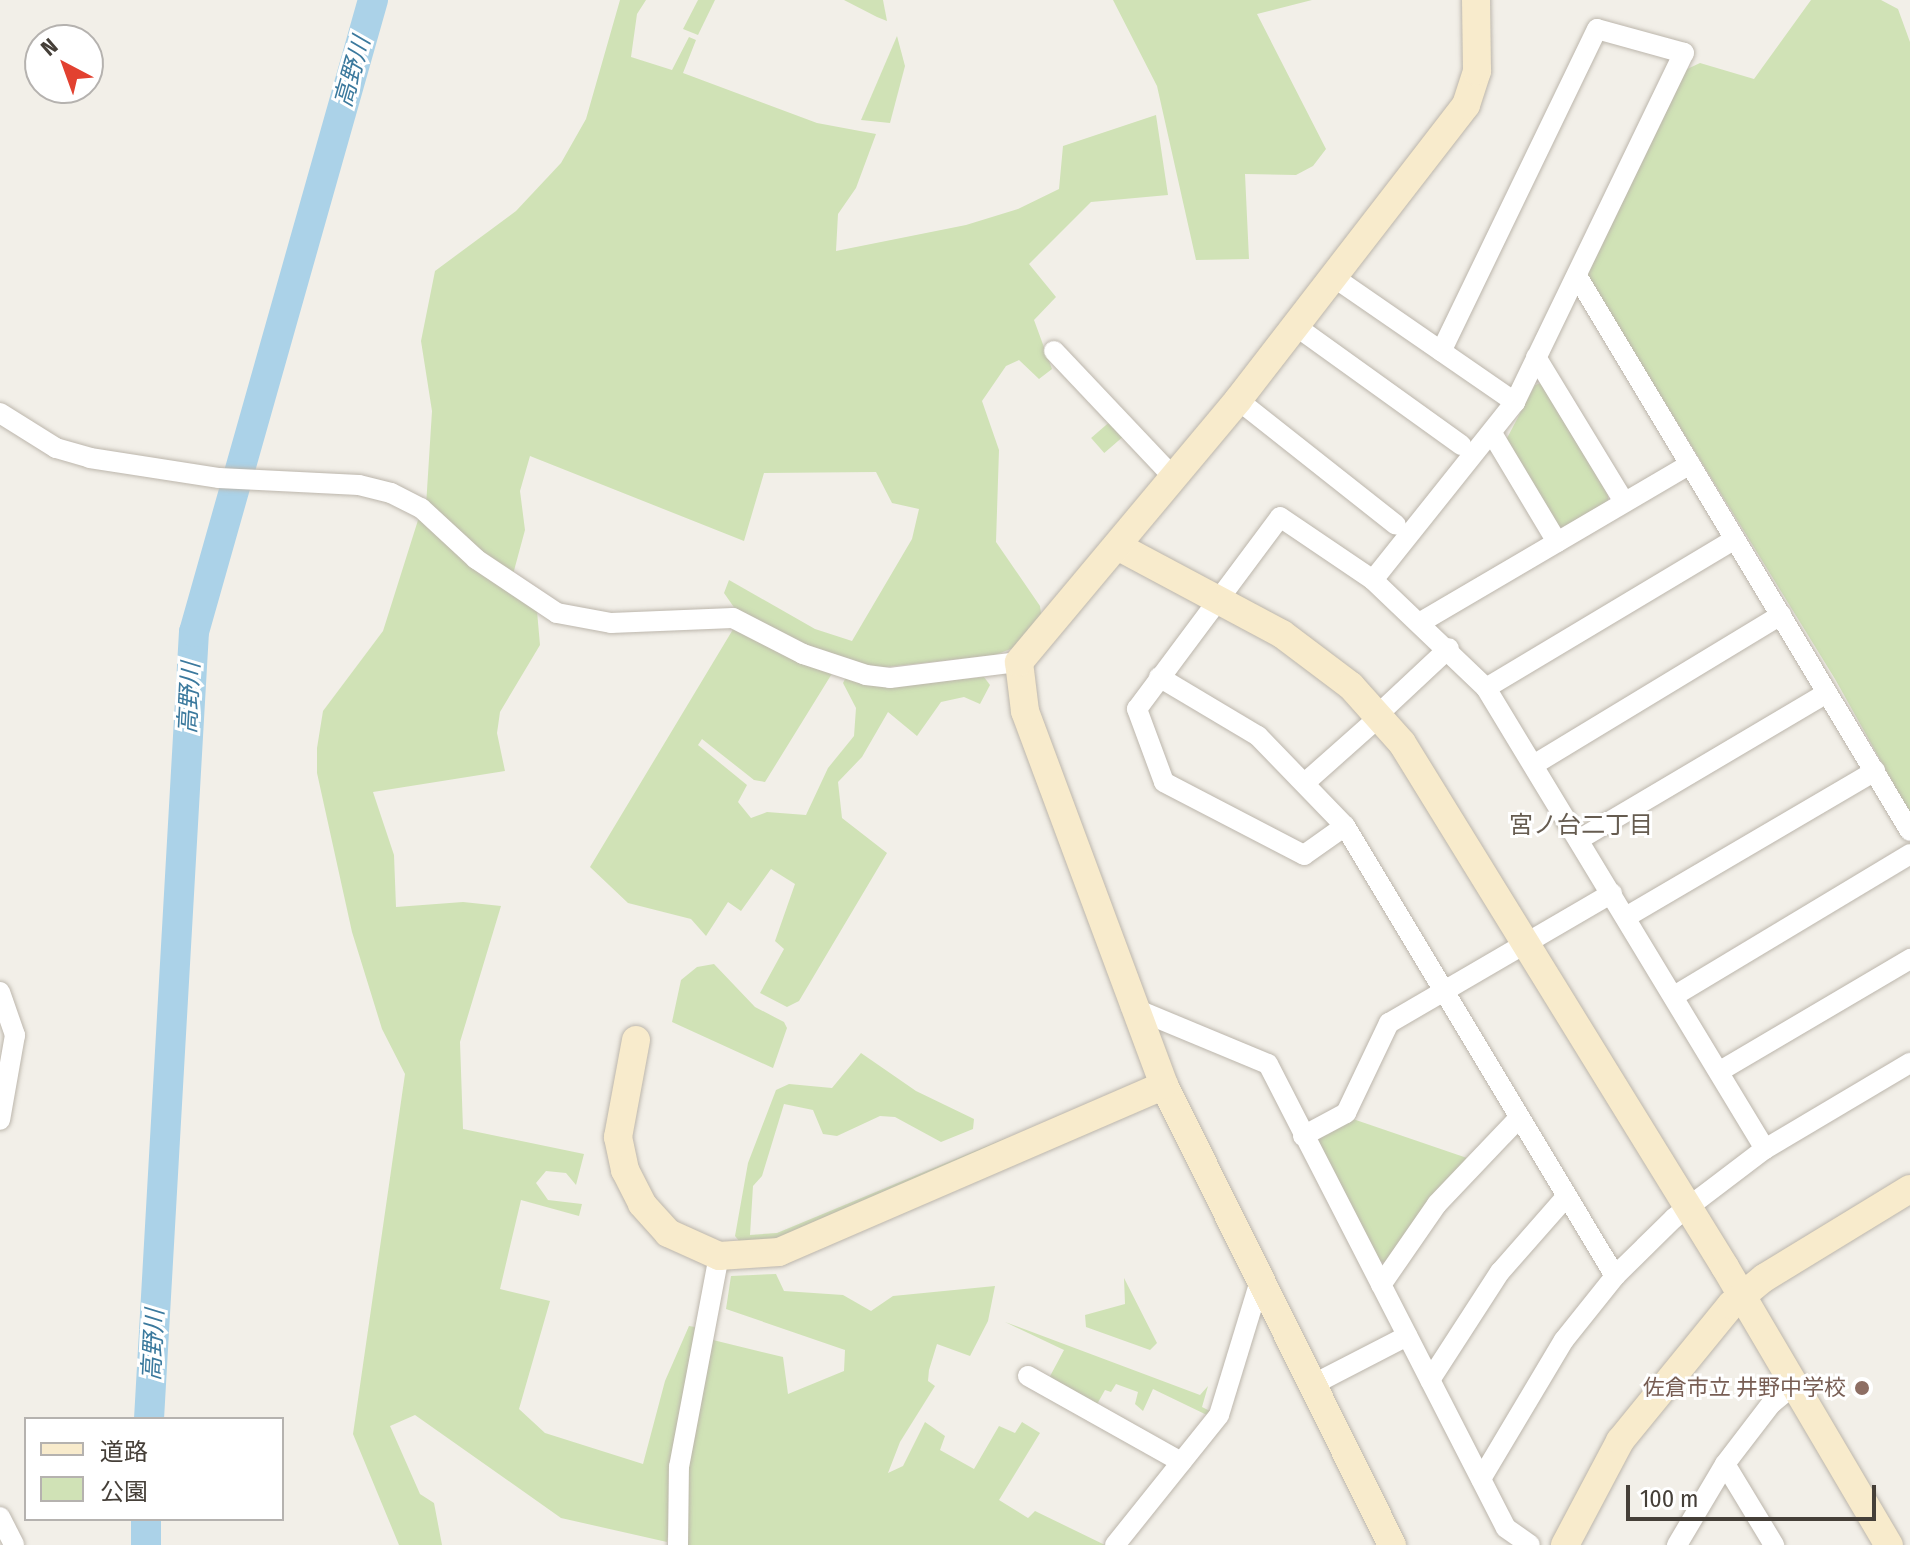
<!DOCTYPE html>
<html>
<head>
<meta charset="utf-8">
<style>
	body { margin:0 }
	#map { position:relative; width:1910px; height:1545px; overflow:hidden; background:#f2efe8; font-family:"Fira Sans Condensed","Noto Sans JP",sans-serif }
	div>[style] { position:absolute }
	.green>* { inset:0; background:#d0e2b6; transform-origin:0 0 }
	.river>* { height:30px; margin:-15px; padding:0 15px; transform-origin:15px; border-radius:15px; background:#abd2e8 }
	.roads { filter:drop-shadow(0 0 2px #bcb6ac) drop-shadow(0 0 2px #bcb6ac) }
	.street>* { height:20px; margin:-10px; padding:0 10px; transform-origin:10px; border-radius:10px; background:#fff }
	.secondary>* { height:28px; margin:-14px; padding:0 14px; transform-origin:14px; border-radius:14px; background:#f8ebcc }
	.dots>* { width:22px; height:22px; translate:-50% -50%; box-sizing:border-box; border:4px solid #fff; border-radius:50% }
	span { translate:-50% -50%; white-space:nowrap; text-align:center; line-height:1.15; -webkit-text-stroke:6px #fff; paint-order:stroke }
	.education-label { font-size:22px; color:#785e54 }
	.right { translate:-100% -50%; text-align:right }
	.water-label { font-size:24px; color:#3b799d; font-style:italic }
	.neighbourhood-label { font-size:24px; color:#665c50 }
	.legend { position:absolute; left:24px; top:1417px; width:260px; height:104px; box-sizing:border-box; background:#fff; border:2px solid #b5b2af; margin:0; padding:10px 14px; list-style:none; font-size:24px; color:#453f38 }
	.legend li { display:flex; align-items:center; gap:16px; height:40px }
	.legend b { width:40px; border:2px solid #b5b2af }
	.north { position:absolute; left:24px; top:24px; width:80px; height:80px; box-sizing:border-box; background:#fff; border:2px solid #b5b2af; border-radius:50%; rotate:319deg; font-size:22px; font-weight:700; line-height:32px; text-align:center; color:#453f38 }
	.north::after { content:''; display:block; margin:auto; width:28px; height:36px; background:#e24130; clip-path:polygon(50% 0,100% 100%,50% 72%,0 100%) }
	.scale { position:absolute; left:1626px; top:1485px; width:250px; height:36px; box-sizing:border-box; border:4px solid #453f38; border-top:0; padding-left:10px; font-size:24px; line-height:28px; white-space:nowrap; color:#453f38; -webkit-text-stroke:6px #fff; paint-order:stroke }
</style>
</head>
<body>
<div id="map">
	<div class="green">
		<i style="clip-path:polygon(620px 0,646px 0,637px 14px,631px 57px,672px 70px,689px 37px,696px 40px,683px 73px,817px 123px,876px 134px,856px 188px,838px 214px,836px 251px,966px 225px,1018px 209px,1059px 189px,1063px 146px,1156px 115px,1168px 195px,1091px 202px,1029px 264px,1056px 297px,1034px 320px,1052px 369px,1039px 379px,1019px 360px,1006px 366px,982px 401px,999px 450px,996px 542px,1040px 606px,1042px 620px,1016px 647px,995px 655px,868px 669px,807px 648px,738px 613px,724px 593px,729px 580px,815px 629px,852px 641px,912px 539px,919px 509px,892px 503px,876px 472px,764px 473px,744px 541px,530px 456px,520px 491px,525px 530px,512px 578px,426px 506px,432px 411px,421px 341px,435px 271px,516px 211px,561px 163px,586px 119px)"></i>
		<i style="clip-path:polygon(698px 0,715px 0,698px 35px,683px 29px)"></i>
		<i style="clip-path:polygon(844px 0,883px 0,887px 21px,877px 17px)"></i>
		<i style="clip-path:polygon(1113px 0,1312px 0,1257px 14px,1326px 149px,1313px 166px,1296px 175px,1245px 174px,1249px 259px,1196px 260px,1157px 86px)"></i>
		<i style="clip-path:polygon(1811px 0,1881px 0,1898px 9px,1910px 42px,1910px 813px,1835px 679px,1587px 276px,1685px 70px,1700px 63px,1754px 79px)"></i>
		<i style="clip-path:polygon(897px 36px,905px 66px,890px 123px,861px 120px)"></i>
		<i style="clip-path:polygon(1541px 383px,1608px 495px,1608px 501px,1564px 530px,1554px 527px,1505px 442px,1535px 385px)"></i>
		<i style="left:1113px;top:419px;width:20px;height:29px;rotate:49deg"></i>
		<i style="clip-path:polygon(419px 517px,537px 611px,540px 645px,500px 712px,497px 733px,505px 771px,373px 792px,394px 855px,396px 907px,463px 902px,501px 906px,460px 1042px,463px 1129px,584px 1154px,576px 1185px,566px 1173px,546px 1171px,536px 1183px,548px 1200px,582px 1204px,579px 1216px,521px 1200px,500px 1289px,550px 1301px,519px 1409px,545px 1433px,643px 1464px,665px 1381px,689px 1326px,695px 1327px,667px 1542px,561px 1518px,415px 1415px,390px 1426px,420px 1494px,434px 1503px,442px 1545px,399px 1545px,353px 1434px,405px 1074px,382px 1029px,352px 932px,317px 773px,317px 748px,323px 711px,383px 631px)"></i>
		<i style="clip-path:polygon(735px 626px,833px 672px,765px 782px,754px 780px,702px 739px,698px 745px,747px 785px,738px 802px,751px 818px,767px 812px,806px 815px,828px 768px,854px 736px,856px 708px,843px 683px,846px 677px,893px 686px,984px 677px,990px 685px,980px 704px,964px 697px,941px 702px,917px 736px,888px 712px,862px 757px,838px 782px,842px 818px,887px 853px,799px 1001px,787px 1007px,760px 993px,784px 949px,775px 941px,795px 884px,771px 869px,741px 911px,728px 902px,706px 936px,691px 919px,628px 903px,590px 867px)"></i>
		<i style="clip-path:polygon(714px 964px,755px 1007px,784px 1022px,787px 1028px,773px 1068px,672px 1022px,681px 980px,697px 967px)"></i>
		<i style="clip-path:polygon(861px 1053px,916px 1091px,974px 1119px,973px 1129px,941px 1142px,895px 1117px,880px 1116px,837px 1136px,823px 1134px,813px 1110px,784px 1104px,762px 1176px,753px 1186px,750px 1235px,777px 1233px,1011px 1136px,776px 1243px,745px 1248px,735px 1236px,748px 1163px,776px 1090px,789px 1084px,832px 1088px)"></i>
		<i style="clip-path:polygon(1350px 1118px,1467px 1158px,1388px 1263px,1378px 1261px,1317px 1145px,1320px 1136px)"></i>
		<i style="clip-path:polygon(776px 1274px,784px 1291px,843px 1295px,871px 1311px,893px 1296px,995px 1286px,988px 1321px,970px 1356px,937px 1344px,929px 1370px,928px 1381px,935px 1386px,900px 1442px,888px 1473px,903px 1466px,925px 1422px,945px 1436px,940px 1450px,974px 1469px,999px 1426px,1015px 1433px,1022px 1422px,1040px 1433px,999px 1500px,1028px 1518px,1035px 1511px,1105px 1545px,685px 1545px,687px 1469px,713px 1340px,783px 1357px,788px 1394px,844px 1371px,845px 1350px,726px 1309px,731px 1276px)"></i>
		<i style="clip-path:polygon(1124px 1278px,1157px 1343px,1150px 1350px,1086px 1327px,1085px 1315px,1125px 1304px)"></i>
		<i style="clip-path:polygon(1005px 1322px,1200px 1395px,1208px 1386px,1202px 1407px,1212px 1412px,1209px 1416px,1153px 1389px,1143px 1411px,1135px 1404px,1138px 1392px,1116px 1384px,1111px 1392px,1105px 1390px,1096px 1406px,1048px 1380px,1064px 1350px)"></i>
	</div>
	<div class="river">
		<i style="left:149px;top:1419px;width:788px;rotate:-86.73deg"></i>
		<i style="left:194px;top:632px;width:657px;rotate:-74.19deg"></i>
		<i style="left:146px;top:1545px;width:26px;rotate:-90deg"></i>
	</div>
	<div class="roads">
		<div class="street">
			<i style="left:1577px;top:276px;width:647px;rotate:59.04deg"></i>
			<i style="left:1335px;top:278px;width:219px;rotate:34.6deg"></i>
			<i style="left:1297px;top:327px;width:202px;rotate:35.7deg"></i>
			<i style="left:1054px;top:351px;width:176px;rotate:46.6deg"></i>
			<i style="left:1536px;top:357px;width:170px;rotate:58.7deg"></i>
			<i style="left:1238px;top:400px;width:201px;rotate:38.3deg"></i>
			<i style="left:0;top:413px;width:66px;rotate:32deg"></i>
			<i style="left:56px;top:448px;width:35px;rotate:16deg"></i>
			<i style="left:90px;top:458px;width:131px;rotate:8.8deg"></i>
			<i style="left:219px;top:478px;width:140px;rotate:2.9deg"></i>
			<i style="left:359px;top:485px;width:33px;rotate:14deg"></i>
			<i style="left:391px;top:493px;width:34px;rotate:27deg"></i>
			<i style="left:421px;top:508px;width:75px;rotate:42.8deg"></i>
			<i style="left:476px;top:559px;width:97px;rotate:33.7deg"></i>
			<i style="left:557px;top:613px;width:55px;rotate:10.5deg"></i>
			<i style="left:611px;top:623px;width:122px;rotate:-2.3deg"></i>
			<i style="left:733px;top:618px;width:79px;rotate:27.2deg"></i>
			<i style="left:803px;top:654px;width:66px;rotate:18.4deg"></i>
			<i style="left:866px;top:675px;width:24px;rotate:7deg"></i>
			<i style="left:890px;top:678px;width:130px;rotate:-7.1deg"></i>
			<i style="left:1493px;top:435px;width:125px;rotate:59.1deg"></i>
			<i style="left:1373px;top:580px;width:228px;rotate:-51.4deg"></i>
			<i style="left:1515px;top:402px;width:388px;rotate:-64.2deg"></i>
			<i style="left:1684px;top:53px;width:90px;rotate:-164.6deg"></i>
			<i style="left:1597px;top:29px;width:358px;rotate:115.8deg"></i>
			<i style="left:1421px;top:622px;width:312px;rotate:-30.4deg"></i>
			<i style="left:1159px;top:677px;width:115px;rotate:30.8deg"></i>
			<i style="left:1258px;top:736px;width:125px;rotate:46deg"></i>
			<i style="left:1345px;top:826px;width:525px;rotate:59.04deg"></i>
			<i style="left:1486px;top:688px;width:290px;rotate:-30.9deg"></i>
			<i style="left:1386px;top:707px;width:86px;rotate:-43.1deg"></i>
			<i style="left:1535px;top:764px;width:288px;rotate:-31.2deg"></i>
			<i style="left:1307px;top:781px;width:83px;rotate:-41.6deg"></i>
			<i style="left:1345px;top:826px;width:50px;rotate:144.7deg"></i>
			<i style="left:1304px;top:855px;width:158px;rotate:-152.5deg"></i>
			<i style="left:1164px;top:782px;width:78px;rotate:-110.3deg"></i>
			<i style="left:1137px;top:709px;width:239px;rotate:-53.3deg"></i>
			<i style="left:1280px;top:517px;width:112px;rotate:34.1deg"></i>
			<i style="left:1373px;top:580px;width:156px;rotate:43.7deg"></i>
			<i style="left:1486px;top:688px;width:539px;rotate:58.82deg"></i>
			<i style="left:1580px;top:839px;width:287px;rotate:-30.6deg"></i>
			<i style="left:1626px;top:917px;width:289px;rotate:-30.4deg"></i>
			<i style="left:0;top:992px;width:46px;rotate:70.8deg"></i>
			<i style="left:15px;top:1035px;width:86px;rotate:100deg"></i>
			<i style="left:1674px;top:996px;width:275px;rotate:-31deg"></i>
			<i style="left:1131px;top:1007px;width:148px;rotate:22.6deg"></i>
			<i style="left:1268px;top:1064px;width:521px;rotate:62.85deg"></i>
			<i style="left:1506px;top:1528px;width:29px;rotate:35deg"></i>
			<i style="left:1720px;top:1071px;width:221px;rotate:-30.5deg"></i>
			<i style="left:1303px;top:1136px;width:49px;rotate:-28.1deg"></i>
			<i style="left:1346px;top:1113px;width:100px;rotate:-64.5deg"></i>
			<i style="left:1389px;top:1023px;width:258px;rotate:-30.2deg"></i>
			<i style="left:1381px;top:1285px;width:98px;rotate:-55.3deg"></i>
			<i style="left:1437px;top:1204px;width:119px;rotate:-46.4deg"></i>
			<i style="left:1028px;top:1376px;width:176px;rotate:29.3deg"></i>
			<i style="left:1430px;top:1380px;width:129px;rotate:-57.1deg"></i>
			<i style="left:1500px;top:1272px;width:100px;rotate:-48.7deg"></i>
			<i style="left:1314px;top:1384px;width:105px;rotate:-27.3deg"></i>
			<i style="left:1725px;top:1464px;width:95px;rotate:58.8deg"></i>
			<i style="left:1481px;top:1479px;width:162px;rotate:-59.2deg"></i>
			<i style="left:1564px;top:1340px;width:82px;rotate:-51.4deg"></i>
			<i style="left:1615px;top:1276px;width:83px;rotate:-44.5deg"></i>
			<i style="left:1674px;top:1218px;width:114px;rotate:-37.2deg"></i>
			<i style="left:1765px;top:1149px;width:169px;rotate:-30.7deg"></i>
			<i style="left:0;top:1517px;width:31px;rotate:63deg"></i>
			<i style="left:678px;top:1545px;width:78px;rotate:-89.3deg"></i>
			<i style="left:679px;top:1467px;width:215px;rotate:-79.3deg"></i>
			<i style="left:1115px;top:1545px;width:166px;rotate:-51.3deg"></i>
			<i style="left:1219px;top:1415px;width:143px;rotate:-73deg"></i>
			<i style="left:1677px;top:1545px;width:94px;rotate:-59.3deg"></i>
			<i style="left:1725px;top:1464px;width:76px;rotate:-52.5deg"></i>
			<i style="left:1771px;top:1404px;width:30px;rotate:-40deg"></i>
		</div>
		<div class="secondary">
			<i style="left:1119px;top:547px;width:185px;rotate:28.1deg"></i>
			<i style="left:1282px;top:634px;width:86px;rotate:37deg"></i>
			<i style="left:1351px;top:686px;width:76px;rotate:48.2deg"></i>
			<i style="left:1402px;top:743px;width:616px;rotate:58.35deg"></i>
			<i style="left:1725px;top:1267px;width:323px;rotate:59.5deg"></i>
			<i style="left:636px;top:1040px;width:99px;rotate:100.5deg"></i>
			<i style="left:618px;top:1137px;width:34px;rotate:78deg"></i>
			<i style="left:625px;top:1170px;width:38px;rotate:63deg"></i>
			<i style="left:642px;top:1204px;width:39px;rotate:48deg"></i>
			<i style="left:668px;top:1233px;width:56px;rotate:24.3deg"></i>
			<i style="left:719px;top:1256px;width:60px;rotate:-3.8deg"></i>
			<i style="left:779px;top:1252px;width:420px;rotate:-23.4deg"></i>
			<i style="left:1392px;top:1545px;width:513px;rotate:-116.37deg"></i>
			<i style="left:1164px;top:1085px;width:399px;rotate:-110.4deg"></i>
			<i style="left:1025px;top:711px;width:49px;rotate:-97deg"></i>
			<i style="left:1019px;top:662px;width:341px;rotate:-50.1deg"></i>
			<i style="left:1238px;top:400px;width:373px;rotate:-52.3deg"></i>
			<i style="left:1466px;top:105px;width:36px;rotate:-72deg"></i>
			<i style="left:1477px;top:71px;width:71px;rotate:-90.8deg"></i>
			<i style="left:1565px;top:1545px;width:118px;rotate:-62.1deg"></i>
			<i style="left:1620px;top:1441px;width:176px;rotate:-50.8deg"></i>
			<i style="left:1731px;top:1305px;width:43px;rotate:-39.3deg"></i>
			<i style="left:1764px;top:1278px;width:171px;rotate:-31.4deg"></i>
		</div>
	</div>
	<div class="dots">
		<i style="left:1862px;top:1388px;background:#8d6e63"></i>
	</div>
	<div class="education-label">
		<span class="right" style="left:1846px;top:1388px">佐倉市立 井野中学校</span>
	</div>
	<div class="water-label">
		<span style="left:353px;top:72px;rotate:-74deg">高野川</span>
		<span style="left:190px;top:698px;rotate:-87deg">高野川</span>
		<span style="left:154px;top:1345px;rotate:-87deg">高野川</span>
	</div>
	<div class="neighbourhood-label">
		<span style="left:1581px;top:826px">宮ノ台二丁目</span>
	</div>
	<ul class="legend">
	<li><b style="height:10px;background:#f8ebcc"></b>道路</li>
	<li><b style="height:22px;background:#d0e2b6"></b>公園</li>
	</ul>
	<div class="north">N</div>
	<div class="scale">100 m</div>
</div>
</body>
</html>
